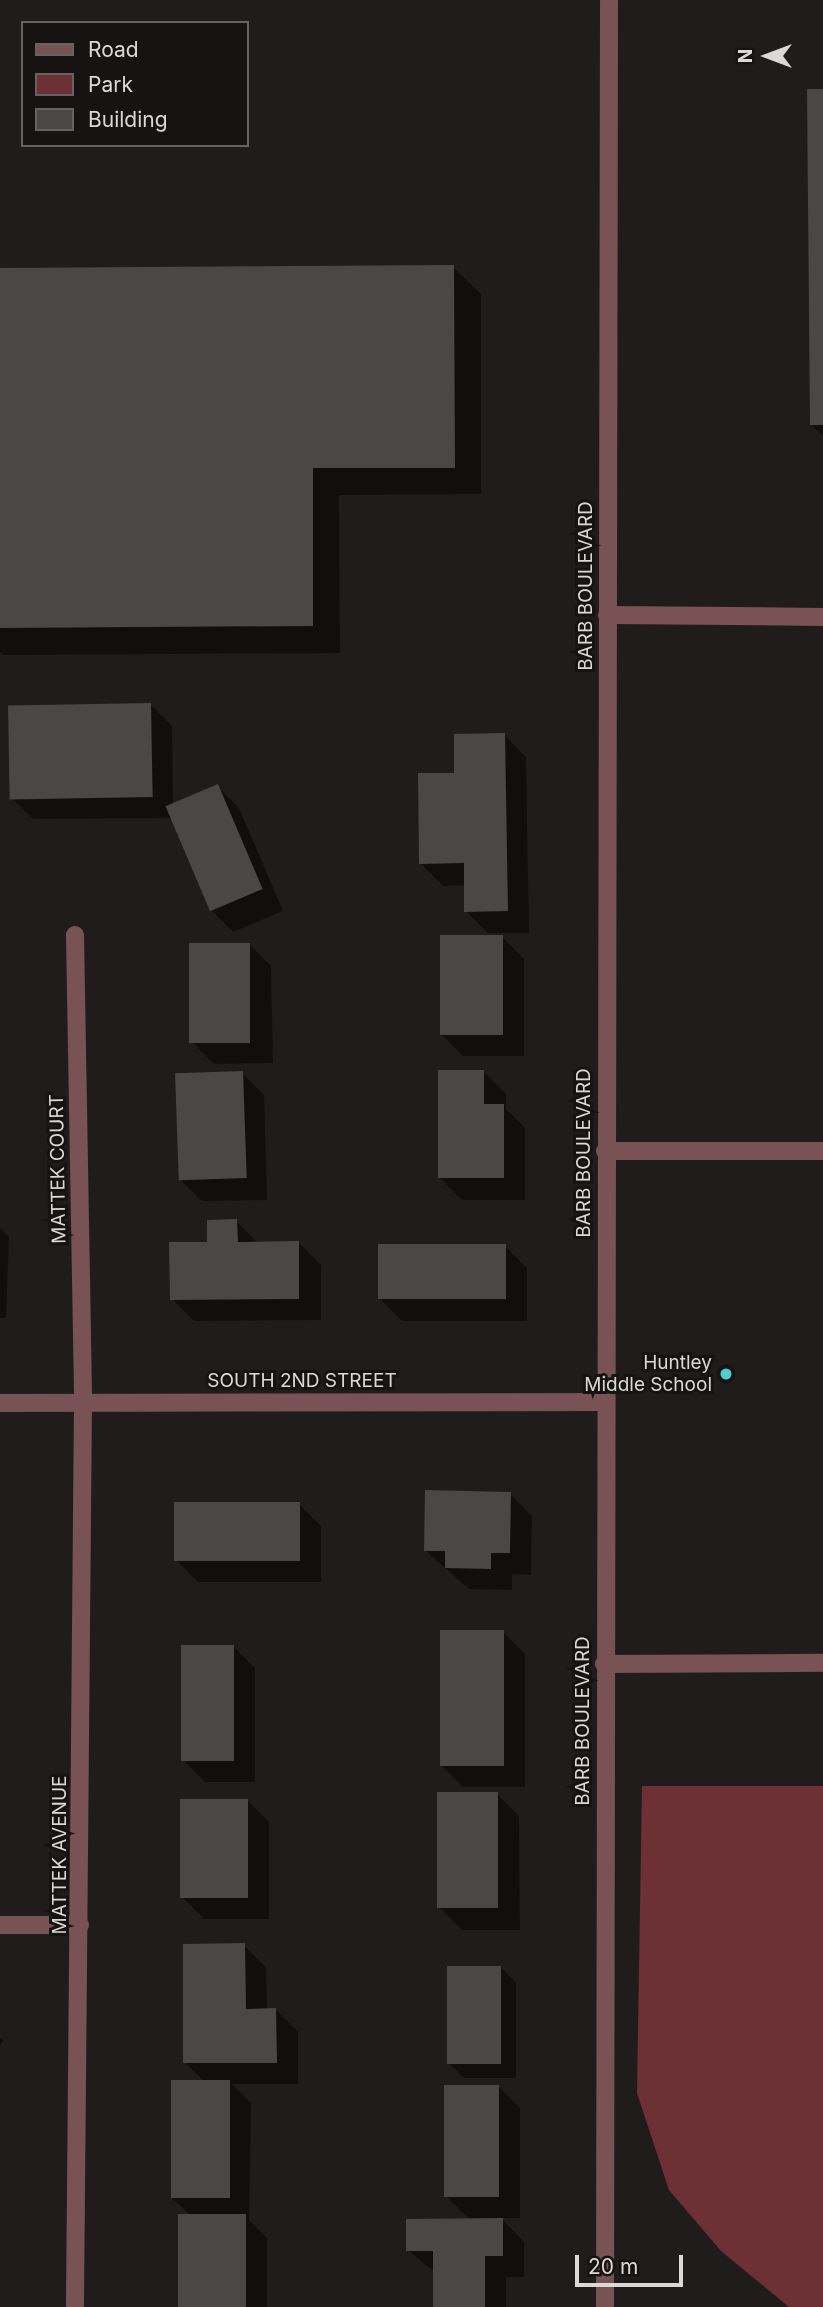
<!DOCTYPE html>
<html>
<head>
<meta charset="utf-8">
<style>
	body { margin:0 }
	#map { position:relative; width:823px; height:2307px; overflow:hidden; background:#211c1c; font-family:Inter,sans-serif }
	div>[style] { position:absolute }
	.green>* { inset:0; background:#6c3035 }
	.shadow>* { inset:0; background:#0007; transform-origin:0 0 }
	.building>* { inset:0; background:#4c4747; transform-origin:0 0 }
	.lane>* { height:18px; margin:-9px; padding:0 9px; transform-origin:9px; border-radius:9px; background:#785254 }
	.street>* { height:18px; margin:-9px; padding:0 9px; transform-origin:9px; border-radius:9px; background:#785254 }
	.dots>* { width:19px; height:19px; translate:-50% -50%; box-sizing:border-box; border:4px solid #181313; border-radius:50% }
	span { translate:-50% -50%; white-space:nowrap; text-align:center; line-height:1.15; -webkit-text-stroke:6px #181313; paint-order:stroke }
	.street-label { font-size:19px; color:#dbd8d8 }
	.poi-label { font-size:19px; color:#dbd8d8 }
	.right { translate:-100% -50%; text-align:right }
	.legend { position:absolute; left:21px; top:21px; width:228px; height:126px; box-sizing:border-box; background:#181313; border:2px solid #666262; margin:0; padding:9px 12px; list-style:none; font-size:21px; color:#dbd8d8 }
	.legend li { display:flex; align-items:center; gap:14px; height:35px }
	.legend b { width:35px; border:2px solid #666262 }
	.north { position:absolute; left:732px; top:21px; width:70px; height:70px; -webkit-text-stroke:5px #181313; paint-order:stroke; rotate:270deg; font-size:19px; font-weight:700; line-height:28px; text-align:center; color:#dbd8d8 }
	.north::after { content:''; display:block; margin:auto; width:24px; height:32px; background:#dbd8d8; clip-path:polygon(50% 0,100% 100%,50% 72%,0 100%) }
	.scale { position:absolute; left:575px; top:2255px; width:108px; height:32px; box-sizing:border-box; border:4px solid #dbd8d8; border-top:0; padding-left:9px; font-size:21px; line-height:24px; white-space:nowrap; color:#dbd8d8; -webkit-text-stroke:5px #181313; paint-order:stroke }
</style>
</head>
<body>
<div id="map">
	<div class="green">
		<i style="clip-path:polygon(642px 1786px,823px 1786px,823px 2307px,789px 2307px,721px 2251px,669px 2190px,637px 2093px)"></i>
	</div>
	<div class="shadow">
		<i style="clip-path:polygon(823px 91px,823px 436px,812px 425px)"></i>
		<i style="clip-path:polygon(453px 267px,481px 294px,481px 494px,339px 495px,340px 653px,4px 655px,0 652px,0 270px)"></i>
		<i style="clip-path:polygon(150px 704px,172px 726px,173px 805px,217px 786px,239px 808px,283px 911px,233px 932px,211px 910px,172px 818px,33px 819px,11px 797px)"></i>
		<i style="clip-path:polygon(504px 735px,526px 757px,529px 933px,488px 933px,466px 911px,466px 885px,443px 886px,421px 864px,455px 774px)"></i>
		<i style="clip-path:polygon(502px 937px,524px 959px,524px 1056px,463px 1056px,441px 1034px)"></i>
		<i style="clip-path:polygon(249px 944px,271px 966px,273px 1063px,214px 1064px,192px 1042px)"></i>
		<i style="clip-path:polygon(484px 1072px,506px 1094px,506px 1109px,525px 1128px,525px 1200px,462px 1200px,440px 1178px)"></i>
		<i style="clip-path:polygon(242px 1073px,264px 1095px,267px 1200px,202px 1201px,179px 1179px)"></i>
		<i style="clip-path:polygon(236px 1221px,258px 1243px,299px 1243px,321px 1265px,321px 1320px,194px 1321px,172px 1299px)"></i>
		<i style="clip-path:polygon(0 1228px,9px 1237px,6px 1318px,0 1318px)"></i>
		<i style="clip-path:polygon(505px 1246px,527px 1268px,527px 1321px,402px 1321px,380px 1299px)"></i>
		<i style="clip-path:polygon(510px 1494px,532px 1516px,531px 1575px,512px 1574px,512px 1590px,469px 1589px,426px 1551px)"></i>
		<i style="clip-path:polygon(299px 1504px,321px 1526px,321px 1582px,198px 1582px,176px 1560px)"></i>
		<i style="clip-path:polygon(503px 1632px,525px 1654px,525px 1787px,463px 1787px,441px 1765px)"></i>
		<i style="clip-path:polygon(233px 1646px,255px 1668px,255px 1782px,205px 1782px,183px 1760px)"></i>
		<i style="clip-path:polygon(497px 1794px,519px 1816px,520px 1930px,462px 1930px,440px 1908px)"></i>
		<i style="clip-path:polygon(247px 1800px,269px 1822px,269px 1919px,204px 1919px,182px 1897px)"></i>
		<i style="clip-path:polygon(244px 1945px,266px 1967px,267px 2010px,276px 2010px,298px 2032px,298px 2084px,232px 2084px,251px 2103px,249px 2220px,267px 2238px,267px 2307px,180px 2307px,191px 2216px,172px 2198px,204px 2081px,185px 2063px)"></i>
		<i style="clip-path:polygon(501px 1967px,516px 1983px,516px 2078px,464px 2078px,449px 2063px)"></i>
		<i style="left:0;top:2038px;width:4px;height:56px;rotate:34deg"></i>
		<i style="clip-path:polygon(498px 2086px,520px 2108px,520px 2218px,501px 2218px,524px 2242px,524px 2277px,506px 2277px,506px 2307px,435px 2307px,435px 2273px,408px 2250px,470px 2220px,446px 2196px)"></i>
	</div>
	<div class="building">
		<i style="clip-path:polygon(807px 89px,823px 89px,823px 425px,810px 425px)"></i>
		<i style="clip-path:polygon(454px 265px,455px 468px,313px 468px,313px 626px,0 628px,0 268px)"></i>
		<i style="left:151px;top:703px;width:94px;height:143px;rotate:89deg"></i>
		<i style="clip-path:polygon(505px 733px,508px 911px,464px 912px,464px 863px,419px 864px,418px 773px,454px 773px,454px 734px)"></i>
		<i style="left:218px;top:784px;width:114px;height:57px;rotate:67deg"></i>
		<i style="left:440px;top:935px;width:63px;height:100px"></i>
		<i style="left:189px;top:943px;width:61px;height:100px"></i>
		<i style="clip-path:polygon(438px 1070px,484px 1070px,484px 1104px,504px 1104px,504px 1178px,438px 1178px)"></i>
		<i style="left:243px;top:1071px;width:107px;height:68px;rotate:88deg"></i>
		<i style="clip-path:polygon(237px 1219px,238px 1242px,299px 1241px,299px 1299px,170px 1300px,169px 1242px,207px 1242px,207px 1220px)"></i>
		<i style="left:378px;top:1244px;width:128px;height:55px"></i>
		<i style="clip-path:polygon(425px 1490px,511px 1492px,510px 1553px,491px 1553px,491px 1569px,445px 1568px,445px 1551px,424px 1551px)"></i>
		<i style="left:174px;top:1502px;width:126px;height:59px"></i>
		<i style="left:440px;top:1630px;width:64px;height:136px"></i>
		<i style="left:181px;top:1645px;width:53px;height:116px"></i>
		<i style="left:498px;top:1792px;width:116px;height:61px;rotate:90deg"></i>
		<i style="left:180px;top:1799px;width:68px;height:99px"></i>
		<i style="clip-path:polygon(245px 1943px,246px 2009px,276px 2008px,277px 2063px,183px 2063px,183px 1944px)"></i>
		<i style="left:447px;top:1966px;width:54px;height:98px"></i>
		<i style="left:171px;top:2080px;width:59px;height:118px"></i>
		<i style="left:444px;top:2085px;width:55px;height:112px"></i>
		<i style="left:178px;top:2214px;width:68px;height:93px"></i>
		<i style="clip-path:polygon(503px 2218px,503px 2256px,485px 2256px,485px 2307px,433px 2307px,433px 2251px,406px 2251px,406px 2219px)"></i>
	</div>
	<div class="lane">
		<i style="left:607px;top:615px;width:216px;rotate:0.5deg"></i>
		<i style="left:605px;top:1151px;width:218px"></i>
		<i style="left:604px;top:1664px;width:219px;rotate:-0.3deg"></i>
	</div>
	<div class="street">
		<i style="left:75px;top:935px;width:468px;rotate:89deg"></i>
		<i style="left:83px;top:1403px;width:904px;rotate:90.51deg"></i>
		<i style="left:0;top:1403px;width:604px;rotate:-0.09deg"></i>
		<i style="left:0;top:1925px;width:80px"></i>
		<i style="left:605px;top:2307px;width:2307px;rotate:-89.9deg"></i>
	</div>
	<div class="dots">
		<i style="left:726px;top:1374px;background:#52cdce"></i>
	</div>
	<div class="street-label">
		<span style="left:586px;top:586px;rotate:-90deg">BARB BOULEVARD</span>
		<span style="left:584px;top:1153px;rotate:-90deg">BARB BOULEVARD</span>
		<span style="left:58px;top:1169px;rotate:-91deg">MATTEK COURT</span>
		<span style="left:302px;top:1381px">SOUTH 2ND STREET</span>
		<span style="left:583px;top:1721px;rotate:-90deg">BARB BOULEVARD</span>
		<span style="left:60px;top:1855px;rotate:-90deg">MATTEK AVENUE</span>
	</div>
	<div class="poi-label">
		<span class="right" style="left:712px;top:1374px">Huntley<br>Middle School</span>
	</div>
	<ul class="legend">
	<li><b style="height:9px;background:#785254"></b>Road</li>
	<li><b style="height:19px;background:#6c3035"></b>Park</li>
	<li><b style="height:19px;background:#4c4747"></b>Building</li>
	</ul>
	<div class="north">N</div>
	<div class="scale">20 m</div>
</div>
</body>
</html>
